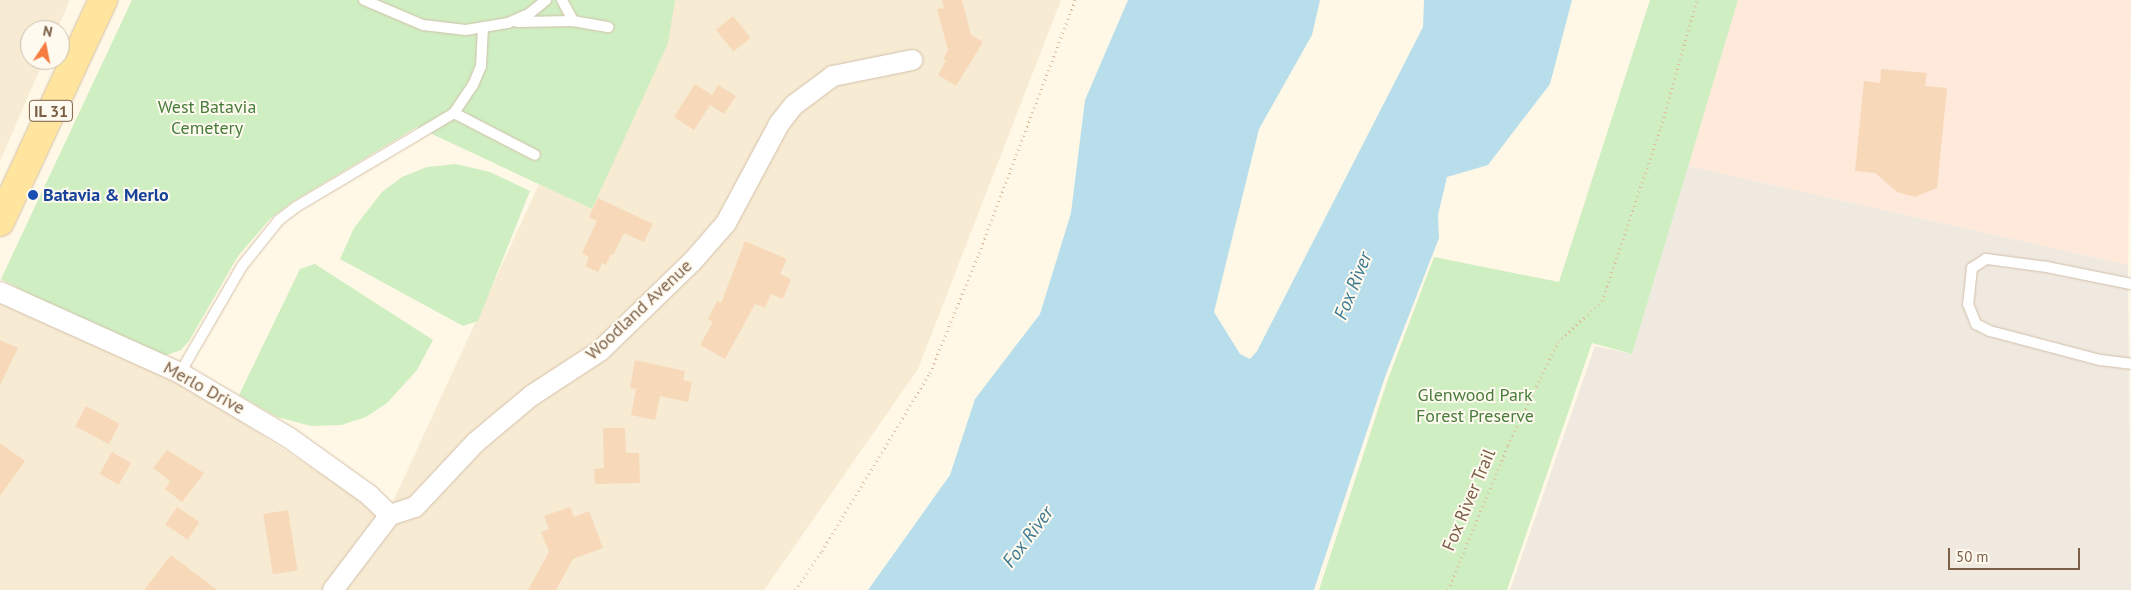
<!DOCTYPE html>
<html>
<head>
<meta charset="utf-8">
<style>
	body { margin:0 }
	#map { position:relative; width:2131px; height:590px; overflow:hidden; background:#fff8e6; font-family:"PT Sans",sans-serif }
	div>[style] { position:absolute }
	.residential>* { inset:0; background:#f7ebd3 }
	.commercial>* { inset:0; background:#ffe9da }
	.industrial>* { inset:0; background:#efe9e0 }
	.green>* { inset:0; background:#cfeec2 }
	.water>* { inset:0; background:#b8deeb }
	.building>* { inset:0; background:#f7d9ba; transform-origin:0 0 }
	.path>* { height:3px; margin-top:-1.5px; transform-origin:0; background:repeating-linear-gradient(90deg,#ddbd9d 0 1px,transparent 0 5px) }
	.roads { filter:drop-shadow(0 0 1px #d3c0aa) drop-shadow(0 0 1px #d3c0aa) }
	.service>* { height:10px; margin:-5px; padding:0 5px; transform-origin:5px; border-radius:5px; background:#fff }
	.minor>* { height:20px; margin:-10px; padding:0 10px; transform-origin:10px; border-radius:10px; background:#fff }
	.primary>* { height:28px; margin:-14px; padding:0 14px; transform-origin:14px; border-radius:14px; background:#ffe59d }
	.dots>* { width:14px; height:14px; translate:-50% -50%; box-sizing:border-box; border:2px solid #fffaef; border-radius:50% }
	span { translate:-50% -50%; white-space:nowrap; text-align:center; line-height:1.15; -webkit-text-stroke:4px #fffaef; paint-order:stroke }
	.shield-label span { padding:1px 4px; background:#fffaef; border:1px solid; border-radius:4px; -webkit-text-stroke-width:0 }
	.shield-label { font-size:16px; color:#7c5f47; font-weight:700 }
	.park-label { font-size:18px; color:#477c3b }
	.transit-label { font-size:18px; color:#164399; font-weight:700 }
	.left { translate:0 -50%; text-align:left }
	.street-label { font-size:18px; color:#7c5f47 }
	.water-label { font-size:19px; color:#3d7a91; font-style:italic }
	.north { position:absolute; left:20px; top:20px; width:50px; height:50px; box-sizing:border-box; background:#fffaef; border:1px solid #cbbcac; border-radius:50%; rotate:11deg; font-size:14px; font-weight:700; line-height:20px; text-align:center; color:#7c5f47 }
	.north::after { content:''; display:block; margin:auto; width:18px; height:22px; background:#f57b3e; clip-path:polygon(50% 0,100% 100%,50% 72%,0 100%) }
	.scale { position:absolute; left:1948px; top:548px; width:132px; height:22px; box-sizing:border-box; border:2px solid #7c5f47; border-top:0; padding-left:6px; font-size:15px; line-height:18px; white-space:nowrap; color:#7c5f47; -webkit-text-stroke:4px #fffaef; paint-order:stroke }
</style>
</head>
<body>
<div id="map">
	<div class="residential">
		<i style="clip-path:polygon(0 0,70px 0,57px 30px,30px 30px,30px 60px,44px 60px,0 161px)"></i>
		<i style="clip-path:polygon(672px 0,1061px 0,918px 369px,764px 590px,0 590px,0 292px,180px 381px,386px 517px,539px 184px,591px 209px)"></i>
	</div>
	<div class="commercial">
		<i style="clip-path:polygon(1738px 0,2131px 0,2128px 265px,1688px 166px)"></i>
	</div>
	<div class="industrial">
		<i style="clip-path:polygon(1688px 166px,2128px 265px,2131px 590px,1510px 590px,1595px 346px,1632px 354px)"></i>
	</div>
	<div class="green">
		<i style="clip-path:polygon(132px 0,675px 0,668px 43px,592px 209px,417px 127px,292px 202px,270px 219px,238px 256px,189px 341px,181px 350px,164px 356px,44px 302px,1px 279px)"></i>
		<i style="clip-path:polygon(1650px 0,1738px 0,1632px 354px,1592px 343px,1507px 590px,1319px 590px,1388px 379px,1434px 257px,1559px 282px)"></i>
		<i style="clip-path:polygon(456px 164px,490px 172px,530px 191px,478px 321px,463px 326px,340px 259px,354px 228px,382px 192px,402px 177px,427px 167px)"></i>
		<i style="clip-path:polygon(315px 264px,433px 340px,417px 370px,387px 403px,366px 417px,341px 425px,311px 426px,277px 417px,239px 395px,300px 269px)"></i>
	</div>
	<div class="water">
		<i style="clip-path:polygon(1128px 0,1320px 0,1312px 35px,1259px 129px,1214px 312px,1240px 354px,1250px 359px,1257px 351px,1423px 27px,1424px 0,1572px 0,1550px 84px,1488px 165px,1447px 177px,1438px 215px,1439px 238px,1385px 377px,1314px 590px,868px 590px,950px 475px,975px 399px,1040px 314px,1071px 213px,1085px 100px)"></i>
	</div>
	<div class="building">
		<i style="clip-path:polygon(942px 0,962px 0,971px 35px,983px 42px,956px 86px,938px 75px,946px 60px,943px 59px,948px 50px,937px 9px,944px 8px)"></i>
		<i style="left:733px;top:16px;width:28px;height:22px;rotate:51deg"></i>
		<i style="clip-path:polygon(1881px 69px,1927px 73px,1925px 86px,1947px 88px,1937px 188px,1915px 197px,1897px 192px,1875px 173px,1855px 171px,1864px 81px,1880px 83px)"></i>
		<i style="clip-path:polygon(695px 84px,712px 95px,718px 85px,736px 96px,724px 114px,710px 105px,694px 130px,674px 117px)"></i>
		<i style="clip-path:polygon(598px 198px,653px 224px,644px 242px,624px 233px,613px 255px,611px 254px,606px 265px,602px 263px,598px 272px,585px 266px,589px 257px,582px 253px,597px 221px,589px 217px)"></i>
		<i style="clip-path:polygon(745px 241px,787px 259px,780px 274px,791px 279px,783px 299px,771px 294px,765px 308px,755px 304px,725px 359px,700px 345px,713px 322px,708px 319px,717px 301px,721px 303px)"></i>
		<i style="clip-path:polygon(0 340px,18px 348px,0 385px)"></i>
		<i style="clip-path:polygon(635px 360px,685px 371px,683px 380px,692px 382px,688px 402px,660px 396px,655px 420px,631px 415px,636px 389px,630px 388px)"></i>
		<i style="left:86px;top:406px;width:38px;height:23px;rotate:28deg"></i>
		<i style="clip-path:polygon(603px 428px,625px 428px,626px 453px,639px 453px,640px 483px,595px 484px,594px 469px,604px 468px)"></i>
		<i style="clip-path:polygon(0 443px,25px 461px,0 496px)"></i>
		<i style="clip-path:polygon(167px 450px,204px 473px,182px 502px,165px 489px,170px 481px,153px 468px)"></i>
		<i style="left:112px;top:452px;width:22px;height:25px;rotate:30deg"></i>
		<i style="left:177px;top:507px;width:27px;height:21px;rotate:34deg"></i>
		<i style="clip-path:polygon(570px 507px,574px 517px,589px 511px,603px 548px,573px 559px,556px 590px,528px 590px,549px 552px,541px 532px,549px 529px,544px 516px)"></i>
		<i style="left:288px;top:510px;width:61px;height:25px;rotate:81deg"></i>
		<i style="clip-path:polygon(171px 555px,217px 590px,144px 590px)"></i>
	</div>
	<div class="path">
		<i style="left:795px;top:590px;width:47px;rotate:-55.3deg"></i>
		<i style="left:822px;top:551px;width:208px;rotate:-58.8deg"></i>
		<i style="left:930px;top:373px;width:130px;rotate:-67.8deg"></i>
		<i style="left:979px;top:253px;width:271px;rotate:-69.2deg"></i>
		<i style="left:1448px;top:590px;width:157px;rotate:-67.5deg"></i>
		<i style="left:1508px;top:445px;width:114px;rotate:-64.1deg"></i>
		<i style="left:1558px;top:342px;width:60px;rotate:-43deg"></i>
		<i style="left:1602px;top:301px;width:184px;rotate:-71.3deg"></i>
		<i style="left:1661px;top:127px;width:132px;rotate:-74.2deg"></i>
	</div>
	<div class="roads">
		<div class="service">
			<i style="left:364px;top:0;width:64px;rotate:23deg"></i>
			<i style="left:423px;top:25px;width:43px;rotate:6.6deg"></i>
			<i style="left:466px;top:30px;width:43px;rotate:-9.5deg"></i>
			<i style="left:508px;top:23px;width:24px;rotate:-24deg"></i>
			<i style="left:530px;top:13px;width:21px;rotate:-39deg"></i>
			<i style="left:562px;top:0;width:24px;rotate:62deg"></i>
			<i style="left:517px;top:22px;width:56px;rotate:-1deg"></i>
			<i style="left:573px;top:21px;width:36px;rotate:10deg"></i>
			<i style="left:454px;top:113px;width:91px;rotate:27.4deg"></i>
			<i style="left:2131px;top:284px;width:86px;rotate:-168.6deg"></i>
			<i style="left:2047px;top:267px;width:62px;rotate:-172.5deg"></i>
			<i style="left:1986px;top:259px;width:17px;rotate:147deg"></i>
			<i style="left:1972px;top:268px;width:36px;rotate:96deg"></i>
			<i style="left:1968px;top:304px;width:22px;rotate:68deg"></i>
			<i style="left:1976px;top:324px;width:16px;rotate:27deg"></i>
			<i style="left:1990px;top:331px;width:114px;rotate:14.8deg"></i>
			<i style="left:2100px;top:360px;width:31px;rotate:7deg"></i>
			<i style="left:180px;top:373px;width:124px;rotate:-59.9deg"></i>
			<i style="left:242px;top:266px;width:59px;rotate:-51.2deg"></i>
			<i style="left:279px;top:220px;width:21px;rotate:-37deg"></i>
			<i style="left:296px;top:207px;width:184px;rotate:-30.7deg"></i>
			<i style="left:454px;top:113px;width:34px;rotate:-56deg"></i>
			<i style="left:473px;top:85px;width:21px;rotate:-67deg"></i>
			<i style="left:481px;top:66px;width:36px;rotate:-87deg"></i>
		</div>
		<div class="minor">
			<i style="left:0;top:292px;width:197px;rotate:24.2deg"></i>
			<i style="left:180px;top:373px;width:126px;rotate:30.7deg"></i>
			<i style="left:288px;top:437px;width:100px;rotate:35.6deg"></i>
			<i style="left:369px;top:495px;width:29px;rotate:44deg"></i>
			<i style="left:333px;top:590px;width:94px;rotate:-52.8deg"></i>
			<i style="left:390px;top:515px;width:26px;rotate:-18deg"></i>
			<i style="left:415px;top:507px;width:89px;rotate:-46.8deg"></i>
			<i style="left:476px;top:442px;width:72px;rotate:-39.9deg"></i>
			<i style="left:531px;top:396px;width:82px;rotate:-33.1deg"></i>
			<i style="left:600px;top:351px;width:128px;rotate:-44.1deg"></i>
			<i style="left:692px;top:262px;width:52px;rotate:-48.9deg"></i>
			<i style="left:726px;top:223px;width:112px;rotate:-61.8deg"></i>
			<i style="left:779px;top:124px;width:24px;rotate:-52deg"></i>
			<i style="left:794px;top:105px;width:49px;rotate:-36.6deg"></i>
			<i style="left:833px;top:76px;width:81px;rotate:-11.4deg"></i>
		</div>
		<div class="primary">
			<i style="left:0;top:222px;width:245px;rotate:-65.1deg"></i>
		</div>
	</div>
	<div class="dots">
		<i style="left:33px;top:195px;background:#1a4fb4"></i>
	</div>
	<div class="shield-label">
		<span style="left:51px;top:111px">IL 31</span>
	</div>
	<div class="park-label">
		<span style="left:207px;top:118px">West Batavia<br>Cemetery</span>
		<span style="left:1475px;top:406px">Glenwood Park<br>Forest Preserve</span>
	</div>
	<div class="transit-label">
		<span class="left" style="left:43px;top:195px">Batavia &amp; Merlo</span>
	</div>
	<div class="street-label">
		<span style="left:639px;top:310px;rotate:-43deg">Woodland Avenue</span>
		<span style="left:204px;top:388px;rotate:29deg">Merlo Drive</span>
		<span style="left:1469px;top:500px;rotate:-67deg">Fox River Trail</span>
	</div>
	<div class="water-label">
		<span style="left:1353px;top:286px;rotate:-68deg">Fox River</span>
		<span style="left:1028px;top:537px;rotate:-53deg">Fox River</span>
	</div>
	<div class="north">N</div>
	<div class="scale">50 m</div>
</div>
</body>
</html>
